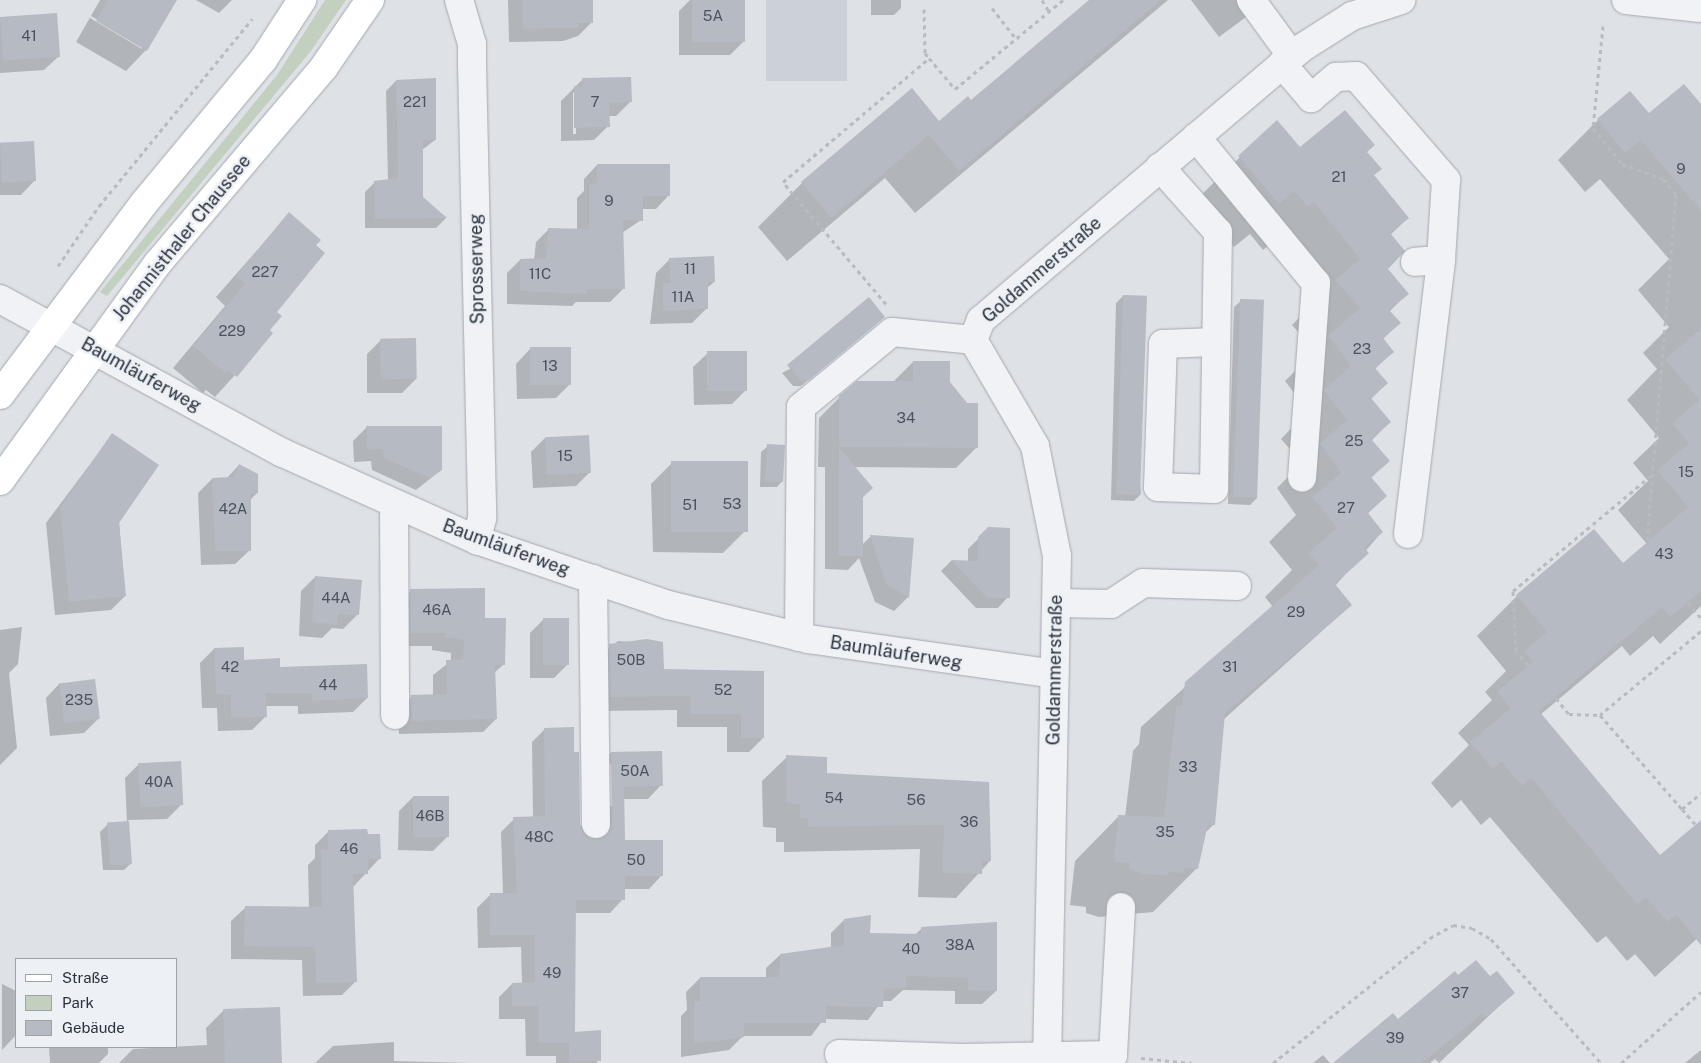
<!DOCTYPE html>
<html>
<head>
<meta charset="utf-8">
<style>
	body { margin:0 }
	#map { position:relative; width:1701px; height:1063px; overflow:hidden; background:#dee1e6; font-family:"Public Sans",sans-serif }
	div>[style] { position:absolute }
	.built>* { inset:0; background:#ccd0d8; transform-origin:0 0 }
	.green>* { inset:0; background:#c4d0bf }
	.shadow>* { inset:0; background:#0003 }
	.building>* { inset:0; background:#b5bac3; transform-origin:0 0 }
	.path>* { height:3px; margin-top:-1.5px; transform-origin:0; background:repeating-linear-gradient(90deg,#b8bcc1 0 4px,transparent 0 8px) }
	.roads { filter:drop-shadow(0 0 1px #a4a8b0) drop-shadow(0 0 1px #a4a8b0) }
	.minor>* { height:28px; margin:-14px; padding:0 14px; transform-origin:14px; border-radius:14px; background:#f0f2f5 }
	.major>* { height:28px; margin:-14px; padding:0 14px; transform-origin:14px; border-radius:14px; background:#fff }
	span { translate:-50% -50%; white-space:nowrap; text-align:center; line-height:1.15; -webkit-text-stroke:5px #edf0f4; paint-order:stroke }
	.number-label { font-size:15px; color:#4b525e }
	.number-label span { -webkit-text-stroke-width:0 }
	.street-label { font-size:18px; color:#28303c }
	.legend { position:absolute; left:15px; top:958px; width:162px; height:90px; box-sizing:border-box; background:#edf0f4; border:1px solid #9ea3aa; margin:0; padding:6px 9px; list-style:none; font-size:15px; color:#28303c }
	.legend li { display:flex; align-items:center; gap:10px; height:25px }
	.legend b { width:25px; border:1px solid #9ea3aa }
</style>
</head>
<body>
<div id="map">
	<div class="built">
		<i style="left:766px;top:0;width:81px;height:81px"></i>
	</div>
	<div class="green">
		<i style="clip-path:polygon(325px 0,346px 0,311px 51px,107px 296px,100px 292px,277px 75px)"></i>
	</div>
	<div class="shadow">
		<i style="clip-path:polygon(evenodd,100px 0,176px 0,146px 50px,126px 71px,76px 42px,100px 0,91px 16px,142px 46px,142px 49px,90px 18px,91px 16px)"></i>
		<i style="clip-path:polygon(196px 0,232px 0,219px 13px)"></i>
		<i style="clip-path:polygon(508px 0,591px 0,592px 22px,578px 36px,563px 41px,509px 42px)"></i>
		<i style="clip-path:polygon(690px 0,743px 0,744px 41px,730px 55px,679px 55px,679px 11px)"></i>
		<i style="clip-path:polygon(871px 0,901px 0,901px 8px,894px 15px,871px 15px)"></i>
		<i style="clip-path:polygon(1091px 0,1168px 0,915px 213px,885px 178px,787px 261px,758px 227px,802px 183px,912px 90px,939px 122px,971px 101px)"></i>
		<i style="clip-path:polygon(1191px 0,1269px 0,1219px 37px)"></i>
		<i style="clip-path:polygon(0 17px,59px 56px,44px 70px,0 73px)"></i>
		<i style="clip-path:polygon(evenodd,583px 79px,630px 102px,616px 116px,608px 116px,608px 126px,594px 140px,561px 141px,561px 101px,583px 79px,576px 91px,576px 134px,573px 134px,573px 93px,576px 91px)"></i>
		<i style="clip-path:polygon(396px 81px,435px 140px,422px 150px,422px 197px,446px 218px,436px 228px,365px 228px,365px 192px,375px 182px,388px 181px,386px 91px)"></i>
		<i style="clip-path:polygon(1701px 106px,1701px 606px,1660px 644px,1653px 636px,1630px 656px,1622px 646px,1540px 715px,1660px 856px,1701px 822px,1701px 935px,1655px 977px,1635px 954px,1627px 961px,1606px 936px,1597px 943px,1490px 817px,1481px 825px,1461px 800px,1452px 808px,1431px 783px,1469px 745px,1458px 733px,1492px 700px,1485px 692px,1506px 671px,1477px 636px,1517px 596px,1622px 565px,1647px 544px,1618px 510px,1648px 481px,1633px 463px,1659px 438px,1627px 400px,1657px 369px,1643px 353px,1669px 327px,1638px 290px,1669px 259px,1600px 179px,1585px 192px,1558px 160px,1598px 120px)"></i>
		<i style="clip-path:polygon(1277px 121px,1300px 149px,1366px 152px,1373px 176px,1408px 218px,1390px 235px,1386px 269px,1407px 294px,1389px 312px,1399px 323px,1382px 340px,1392px 352px,1375px 369px,1387px 383px,1370px 400px,1390px 422px,1371px 441px,1388px 461px,1370px 479px,1385px 496px,1367px 514px,1382px 532px,1335px 586px,1351px 605px,1223px 720px,1214px 824px,1205px 833px,1197px 868px,1153px 912px,1099px 917px,1086px 913px,1086px 907px,1070px 905px,1075px 861px,1119px 816px,1125px 817px,1133px 751px,1139px 744px,1141px 727px,1273px 607px,1265px 597px,1292px 570px,1269px 542px,1296px 515px,1277px 488px,1302px 463px,1281px 439px,1308px 411px,1285px 381px,1315px 351px,1292px 325px,1315px 301px,1269px 245px,1263px 250px,1250px 234px,1234px 247px,1195px 201px)"></i>
		<i style="clip-path:polygon(0 143px,35px 180px,21px 195px,0 195px)"></i>
		<i style="clip-path:polygon(597px 165px,669px 195px,656px 209px,641px 209px,641px 220px,622px 233px,623px 289px,610px 302px,576px 302px,572px 306px,507px 304px,507px 273px,520px 260px,534px 260px,536px 242px,549px 229px,577px 230px,577px 198px,584px 191px,584px 179px)"></i>
		<i style="clip-path:polygon(289px 214px,268px 330px,272px 334px,215px 397px,206px 390px,203px 393px,173px 368px,225px 306px,216px 297px)"></i>
		<i style="clip-path:polygon(670px 259px,714px 282px,706px 289px,706px 309px,692px 323px,650px 324px,656px 273px)"></i>
		<i style="clip-path:polygon(1123px 296px,1141px 494px,1134px 501px,1111px 500px,1116px 303px)"></i>
		<i style="clip-path:polygon(1241px 301px,1257px 498px,1250px 505px,1228px 504px,1234px 307px)"></i>
		<i style="clip-path:polygon(877px 323px,801px 386px,793px 386px,782px 373px)"></i>
		<i style="clip-path:polygon(381px 340px,416px 379px,402px 393px,367px 393px,367px 354px)"></i>
		<i style="clip-path:polygon(530px 349px,570px 384px,556px 398px,517px 399px,516px 364px)"></i>
		<i style="clip-path:polygon(708px 353px,746px 390px,732px 404px,694px 405px,693px 367px)"></i>
		<i style="clip-path:polygon(913px 362px,948px 383px,977px 447px,956px 468px,854px 467px,862px 498px,862px 545px,870px 537px,913px 539px,908px 597px,894px 611px,875px 602px,859px 558px,848px 570px,825px 569px,825px 467px,818px 467px,819px 418px,840px 397px,893px 382px)"></i>
		<i style="clip-path:polygon(441px 427px,441px 470px,416px 490px,372px 470px,371px 461px,354px 462px,353px 441px,366px 428px)"></i>
		<i style="clip-path:polygon(112px 435px,125px 596px,111px 610px,55px 615px,46px 523px)"></i>
		<i style="clip-path:polygon(545px 438px,590px 472px,576px 486px,533px 488px,531px 452px)"></i>
		<i style="clip-path:polygon(768px 446px,783px 480px,777px 487px,760px 487px,761px 452px)"></i>
		<i style="clip-path:polygon(672px 463px,744px 532px,723px 553px,653px 552px,651px 484px)"></i>
		<i style="clip-path:polygon(239px 465px,257px 493px,250px 500px,250px 550px,235px 564px,201px 565px,198px 493px,212px 479px,226px 479px)"></i>
		<i style="clip-path:polygon(988px 529px,1008px 597px,998px 608px,976px 608px,941px 571px,951px 561px,968px 562px,968px 549px)"></i>
		<i style="clip-path:polygon(315px 577px,357px 615px,343px 629px,332px 628px,322px 638px,299px 636px,301px 591px)"></i>
		<i style="clip-path:polygon(411px 591px,504px 664px,494px 673px,496px 719px,483px 732px,399px 734px,398px 710px,412px 696px,433px 696px,433px 675px,451px 661px,451px 653px,432px 650px,432px 646px,398px 646px,397px 604px)"></i>
		<i style="clip-path:polygon(544px 619px,568px 664px,554px 678px,530px 678px,530px 633px)"></i>
		<i style="clip-path:polygon(22px 627px,18px 664px,9px 673px,17px 748px,0 765px,0 630px)"></i>
		<i style="clip-path:polygon(618px 641px,662px 644px,662px 670px,763px 672px,763px 738px,749px 752px,727px 752px,727px 727px,677px 727px,677px 710px,596px 711px,596px 659px)"></i>
		<i style="clip-path:polygon(214px 649px,243px 662px,367px 698px,353px 712px,298px 714px,298px 706px,265px 706px,266px 716px,252px 730px,218px 731px,217px 708px,202px 708px,200px 663px)"></i>
		<i style="clip-path:polygon(60px 683px,98px 719px,84px 733px,50px 736px,46px 698px)"></i>
		<i style="clip-path:polygon(evenodd,545px 729px,573px 753px,579px 825px,582px 833px,596px 841px,598px 766px,611px 753px,661px 785px,648px 799px,623px 799px,624px 841px,662px 875px,649px 889px,624px 889px,623px 899px,610px 913px,574px 913px,574px 1034px,598px 1063px,556px 1063px,556px 1056px,526px 1056px,525px 1019px,499px 1019px,499px 997px,512px 984px,522px 984px,521px 947px,478px 948px,477px 908px,491px 894px,503px 894px,501px 832px,514px 819px,533px 818px,532px 742px,545px 729px,610px 764px,612px 764px,613px 806px,610px 806px,610px 764px)"></i>
		<i style="clip-path:polygon(787px 757px,825px 774px,988px 783px,990px 861px,956px 898px,918px 897px,920px 849px,784px 852px,784px 842px,776px 842px,776px 828px,763px 827px,762px 781px)"></i>
		<i style="clip-path:polygon(139px 764px,181px 805px,167px 819px,128px 820px,131px 863px,124px 870px,103px 870px,100px 832px,107px 825px,127px 823px,125px 778px)"></i>
		<i style="clip-path:polygon(413px 797px,447px 837px,433px 851px,398px 850px,399px 811px)"></i>
		<i style="clip-path:polygon(329px 831px,380px 858px,353px 887px,355px 982px,342px 995px,303px 996px,302px 960px,231px 959px,231px 921px,245px 908px,309px 908px,308px 865px,315px 858px,315px 845px)"></i>
		<i style="clip-path:polygon(844px 920px,869px 934px,915px 935px,922px 928px,996px 991px,982px 1004px,955px 1004px,955px 991px,903px 990px,891px 1001px,882px 1001px,868px 1020px,824px 1019px,811px 1036px,743px 1036px,729px 1050px,681px 1057px,681px 1016px,687px 1010px,686px 992px,700px 978px,766px 979px,766px 968px,780px 955px,831px 948px,831px 933px)"></i>
		<i style="clip-path:polygon(1490px 978px,1513px 993px,1439px 1063px,1435px 1059px,1430px 1063px,1335px 1063px,1398px 1020px)"></i>
		<i style="clip-path:polygon(2px 984px,16px 991px,16px 1035px,2px 1050px)"></i>
		<i style="clip-path:polygon(223px 1011px,281px 1063px,119px 1063px,133px 1049px,207px 1045px,206px 1028px)"></i>
		<i style="clip-path:polygon(394px 1042px,394px 1061px,472px 1063px,315px 1063px,333px 1046px)"></i>
		<i style="clip-path:polygon(49px 1047px,108px 1047px,108px 1054px,99px 1063px,50px 1063px)"></i>
		<i style="clip-path:polygon(1701px 1050px,1701px 1063px,1685px 1063px)"></i>
		<i style="clip-path:polygon(1323px 1055px,1330px 1063px,1313px 1063px)"></i>
	</div>
	<div class="building">
		<i style="clip-path:polygon(108px 0,177px 0,147px 51px,96px 21px)"></i>
		<i style="clip-path:polygon(522px 0,593px 0,593px 23px,578px 23px,579px 28px,523px 29px)"></i>
		<i style="left:692px;top:0;width:53px;height:42px"></i>
		<i style="clip-path:polygon(1089px 0,1161px 0,959px 171px,929px 135px,831px 218px,801px 182px,912px 88px,939px 121px,968px 96px,971px 100px)"></i>
		<i style="left:57px;top:13px;width:44px;height:57px;rotate:86deg"></i>
		<i style="clip-path:polygon(631px 77px,632px 102px,609px 103px,610px 127px,574px 128px,574px 86px,582px 86px,582px 78px)"></i>
		<i style="clip-path:polygon(436px 78px,436px 140px,423px 140px,423px 197px,447px 218px,375px 219px,374px 181px,398px 178px,396px 80px)"></i>
		<i style="clip-path:polygon(1684px 84px,1701px 104px,1701px 211px,1641px 140px,1625px 153px,1597px 119px,1630px 91px,1649px 113px)"></i>
		<i style="clip-path:polygon(1345px 110px,1375px 145px,1367px 152px,1382px 169px,1374px 175px,1409px 218px,1390px 233px,1405px 251px,1388px 269px,1409px 294px,1389px 310px,1401px 323px,1383px 338px,1394px 352px,1375px 368px,1388px 383px,1371px 398px,1391px 422px,1371px 439px,1390px 461px,1371px 477px,1387px 496px,1368px 513px,1383px 532px,1364px 548px,1369px 553px,1335px 584px,1352px 605px,1225px 713px,1215px 825px,1208px 824px,1198px 869px,1185px 868px,1184px 873px,1169px 872px,1168px 876px,1144px 874px,1129px 869px,1130px 863px,1114px 862px,1118px 815px,1164px 817px,1176px 706px,1182px 706px,1185px 682px,1319px 565px,1308px 553px,1337px 528px,1312px 497px,1341px 473px,1320px 443px,1347px 420px,1324px 390px,1351px 366px,1328px 336px,1360px 308px,1335px 280px,1360px 259px,1314px 202px,1308px 207px,1294px 191px,1279px 204px,1238px 156px,1277px 120px,1300px 147px)"></i>
		<i style="left:34px;top:141px;width:40px;height:34px;rotate:87deg"></i>
		<i style="clip-path:polygon(597px 164px,670px 164px,670px 196px,643px 196px,643px 221px,623px 220px,625px 289px,586px 289px,586px 294px,520px 291px,520px 259px,546px 258px,548px 228px,589px 229px,589px 184px,597px 183px)"></i>
		<i style="clip-path:polygon(289px 212px,321px 240px,316px 245px,325px 253px,277px 312px,282px 316px,270px 330px,273px 333px,237px 377px,228px 370px,225px 373px,193px 346px,245px 284px,236px 276px)"></i>
		<i style="clip-path:polygon(714px 256px,715px 282px,708px 282px,708px 309px,663px 311px,663px 283px,670px 283px,669px 258px)"></i>
		<i style="left:1123px;top:295px;width:24px;height:199px;rotate:2deg"></i>
		<i style="clip-path:polygon(869px 297px,885px 317px,809px 380px,800px 380px,787px 365px)"></i>
		<i style="left:1240px;top:299px;width:24px;height:198px;rotate:2deg"></i>
		<i style="clip-path:polygon(1701px 329px,1701px 591px,1670px 617px,1662px 607px,1539px 711px,1660px 855px,1701px 820px,1701px 945px,1676px 915px,1667px 922px,1646px 897px,1637px 904px,1531px 778px,1522px 786px,1501px 761px,1493px 769px,1470px 742px,1511px 708px,1497px 692px,1533px 662px,1524px 651px,1547px 632px,1516px 595px,1594px 529px,1623px 563px,1688px 507px,1657px 470px,1689px 443px,1672px 423px,1699px 400px,1665px 359px)"></i>
		<i style="left:416px;top:338px;width:41px;height:36px;rotate:89deg"></i>
		<i style="left:571px;top:347px;width:38px;height:41px;rotate:90deg"></i>
		<i style="left:747px;top:351px;width:40px;height:40px;rotate:90deg"></i>
		<i style="clip-path:polygon(913px 361px,950px 361px,950px 382px,967px 403px,978px 403px,978px 448px,839px 447px,839px 396px,857px 381px,913px 381px)"></i>
		<i style="clip-path:polygon(366px 426px,442px 426px,442px 470px,430px 478px,384px 458px,383px 449px,367px 450px)"></i>
		<i style="clip-path:polygon(112px 433px,159px 465px,119px 523px,126px 596px,69px 602px,60px 508px)"></i>
		<i style="left:589px;top:435px;width:38px;height:44px;rotate:87deg"></i>
		<i style="left:767px;top:444px;width:18px;height:37px;rotate:3deg"></i>
		<i style="clip-path:polygon(839px 447px,873px 488px,863px 497px,863px 556px,838px 556px)"></i>
		<i style="left:671px;top:461px;width:77px;height:71px"></i>
		<i style="clip-path:polygon(239px 464px,258px 474px,258px 493px,251px 494px,251px 551px,215px 551px,212px 478px,234px 477px)"></i>
		<i style="clip-path:polygon(988px 527px,1010px 528px,1010px 598px,987px 598px,951px 560px,978px 561px,978px 537px)"></i>
		<i style="clip-path:polygon(870px 535px,914px 538px,909px 598px,886px 584px)"></i>
		<i style="clip-path:polygon(315px 576px,362px 580px,359px 615px,338px 614px,337px 625px,312px 622px)"></i>
		<i style="clip-path:polygon(485px 588px,485px 618px,506px 618px,505px 665px,495px 665px,497px 719px,412px 721px,411px 695px,447px 694px,446px 660px,463px 659px,464px 640px,445px 637px,445px 633px,410px 633px,410px 589px)"></i>
		<i style="left:543px;top:618px;width:26px;height:47px"></i>
		<i style="clip-path:polygon(647px 639px,663px 642px,664px 669px,764px 671px,764px 738px,741px 738px,741px 714px,690px 714px,691px 696px,610px 697px,609px 644px)"></i>
		<i style="clip-path:polygon(244px 647px,244px 660px,280px 658px,280px 667px,367px 664px,368px 698px,312px 701px,311px 693px,266px 693px,267px 717px,231px 718px,231px 694px,216px 694px,214px 648px)"></i>
		<i style="left:95px;top:679px;width:40px;height:36px;rotate:83deg"></i>
		<i style="clip-path:polygon(574px 727px,574px 752px,579px 752px,580px 824px,589px 838px,604px 837px,612px 824px,611px 752px,662px 751px,663px 786px,624px 787px,625px 840px,663px 840px,663px 876px,625px 876px,625px 900px,576px 900px,575px 1032px,601px 1030px,601px 1061px,569px 1062px,569px 1043px,539px 1043px,538px 1006px,512px 1006px,512px 983px,535px 982px,534px 935px,490px 935px,490px 893px,517px 893px,513px 817px,545px 816px,544px 728px)"></i>
		<i style="clip-path:polygon(786px 755px,827px 757px,827px 773px,989px 782px,991px 861px,982px 861px,982px 874px,942px 873px,944px 825px,808px 827px,808px 818px,800px 818px,800px 804px,787px 803px)"></i>
		<i style="left:181px;top:761px;width:44px;height:43px;rotate:87deg"></i>
		<i style="left:413px;top:796px;width:36px;height:41px"></i>
		<i style="left:129px;top:821px;width:43px;height:22px;rotate:86deg"></i>
		<i style="clip-path:polygon(367px 829px,368px 834px,380px 834px,381px 859px,368px 859px,368px 874px,353px 874px,357px 982px,316px 983px,315px 947px,244px 946px,245px 906px,322px 907px,321px 850px,328px 850px,328px 830px)"></i>
		<i style="clip-path:polygon(871px 915px,870px 933px,921px 934px,921px 927px,997px 922px,997px 991px,968px 990px,968px 978px,906px 976px,906px 988px,884px 989px,883px 1007px,826px 1006px,826px 1023px,744px 1023px,744px 1037px,694px 1044px,694px 1001px,700px 1001px,700px 977px,779px 977px,780px 954px,844px 945px,844px 919px)"></i>
		<i style="clip-path:polygon(1476px 960px,1490px 976px,1497px 971px,1515px 993px,1485px 1018px,1482px 1014px,1422px 1063px,1333px 1063px,1393px 1013px,1398px 1019px,1455px 971px,1458px 975px)"></i>
		<i style="left:280px;top:1007px;width:56px;height:57px;rotate:88deg"></i>
	</div>
	<div class="path">
		<i style="left:1042px;top:0;width:13px;rotate:58deg"></i>
		<i style="left:992px;top:8px;width:39px;rotate:52deg"></i>
		<i style="left:924px;top:9px;width:44px;rotate:88.7deg"></i>
		<i style="left:925px;top:53px;width:6px;rotate:51deg"></i>
		<i style="left:1603px;top:26px;width:102px;rotate:95.6deg"></i>
		<i style="left:1593px;top:128px;width:46px;rotate:51.1deg"></i>
		<i style="left:1622px;top:164px;width:44px;rotate:20.1deg"></i>
		<i style="left:1663px;top:179px;width:20px;rotate:49deg"></i>
		<i style="left:1676px;top:194px;width:357px;rotate:94.8deg"></i>
		<i style="left:58px;top:266px;width:73px;rotate:-55.7deg"></i>
		<i style="left:99px;top:206px;width:242px;rotate:-50.7deg"></i>
		<i style="left:886px;top:304px;width:160px;rotate:-130.2deg"></i>
		<i style="left:783px;top:182px;width:192px;rotate:-40.3deg"></i>
		<i style="left:929px;top:58px;width:40px;rotate:50deg"></i>
		<i style="left:955px;top:89px;width:140px;rotate:-39.5deg"></i>
		<i style="left:1688px;top:602px;width:21px;rotate:51deg"></i>
		<i style="left:1701px;top:631px;width:131px;rotate:140.3deg"></i>
		<i style="left:1600px;top:715px;width:125px;rotate:48.9deg"></i>
		<i style="left:1682px;top:809px;width:25px;rotate:-40deg"></i>
		<i style="left:1528px;top:665px;width:18px;rotate:-131deg"></i>
		<i style="left:1516px;top:651px;width:60px;rotate:-92.9deg"></i>
		<i style="left:1513px;top:591px;width:182px;rotate:-39.9deg"></i>
		<i style="left:1556px;top:698px;width:21px;rotate:51deg"></i>
		<i style="left:1569px;top:714px;width:31px;rotate:2deg"></i>
		<i style="left:1682px;top:809px;width:21px;rotate:49deg"></i>
		<i style="left:1141px;top:1058px;width:51px;rotate:5.6deg"></i>
		<i style="left:1273px;top:1063px;width:201px;rotate:-38.5deg"></i>
		<i style="left:1430px;top:938px;width:26px;rotate:-29deg"></i>
		<i style="left:1453px;top:925px;width:19px;rotate:9deg"></i>
		<i style="left:1472px;top:928px;width:22px;rotate:30deg"></i>
		<i style="left:1491px;top:939px;width:166px;rotate:48.4deg"></i>
		<i style="left:1621px;top:1063px;width:107px;rotate:-41.6deg"></i>
	</div>
	<div class="roads">
		<div class="minor">
			<i style="left:459px;top:0;width:46px;rotate:73.5deg"></i>
			<i style="left:472px;top:44px;width:20px;rotate:90deg"></i>
			<i style="left:472px;top:64px;width:454px;rotate:88.7deg"></i>
			<i style="left:482px;top:518px;width:23px;rotate:103deg"></i>
			<i style="left:1251px;top:0;width:69px;rotate:53.8deg"></i>
			<i style="left:1626px;top:0;width:75px;rotate:6.1deg"></i>
			<i style="left:1282px;top:64px;width:45px;rotate:49.5deg"></i>
			<i style="left:1311px;top:98px;width:33px;rotate:-40deg"></i>
			<i style="left:1336px;top:77px;width:20px;rotate:-3deg"></i>
			<i style="left:1356px;top:76px;width:138px;rotate:49.1deg"></i>
			<i style="left:1446px;top:180px;width:80px;rotate:93.6deg"></i>
			<i style="left:1441px;top:260px;width:26px;rotate:176deg"></i>
			<i style="left:1196px;top:137px;width:189px;rotate:50.6deg"></i>
			<i style="left:1316px;top:283px;width:195px;rotate:94.1deg"></i>
			<i style="left:1160px;top:167px;width:87px;rotate:48.3deg"></i>
			<i style="left:1218px;top:232px;width:257px;rotate:90.9deg"></i>
			<i style="left:1214px;top:489px;width:56px;rotate:-178deg"></i>
			<i style="left:1158px;top:487px;width:143px;rotate:-88deg"></i>
			<i style="left:1163px;top:344px;width:51px;rotate:-2.2deg"></i>
			<i style="left:0;top:299px;width:322px;rotate:28.6deg"></i>
			<i style="left:283px;top:453px;width:213px;rotate:24.2deg"></i>
			<i style="left:477px;top:540px;width:202px;rotate:18.8deg"></i>
			<i style="left:668px;top:605px;width:145px;rotate:13.6deg"></i>
			<i style="left:809px;top:639px;width:248px;rotate:8.1deg"></i>
			<i style="left:394px;top:505px;width:210px;rotate:89.7deg"></i>
			<i style="left:1408px;top:534px;width:276px;rotate:-83.1deg"></i>
			<i style="left:593px;top:579px;width:245px;rotate:89.3deg"></i>
			<i style="left:1056px;top:603px;width:55px;rotate:1deg"></i>
			<i style="left:1111px;top:604px;width:38px;rotate:-33deg"></i>
			<i style="left:1143px;top:583px;width:94px;rotate:1.8deg"></i>
			<i style="left:799px;top:637px;width:230px;rotate:-89.5deg"></i>
			<i style="left:801px;top:407px;width:118px;rotate:-39.5deg"></i>
			<i style="left:892px;top:332px;width:81px;rotate:5.6deg"></i>
			<i style="left:839px;top:1054px;width:123px;rotate:1.9deg"></i>
			<i style="left:962px;top:1058px;width:151px;rotate:-1.1deg"></i>
			<i style="left:1113px;top:1055px;width:148px;rotate:-86.9deg"></i>
			<i style="left:1047px;top:1063px;width:507px;rotate:-88.87deg"></i>
			<i style="left:1057px;top:556px;width:112px;rotate:-101.3deg"></i>
			<i style="left:1035px;top:446px;width:123px;rotate:-120.3deg"></i>
			<i style="left:973px;top:340px;width:22px;rotate:-68deg"></i>
			<i style="left:981px;top:320px;width:419px;rotate:-40.3deg"></i>
			<i style="left:1300px;top:49px;width:62px;rotate:-32.4deg"></i>
			<i style="left:1352px;top:16px;width:52px;rotate:-18.1deg"></i>
		</div>
		<div class="major">
			<i style="left:0;top:395px;width:241px;rotate:-53.1deg"></i>
			<i style="left:145px;top:202px;width:185px;rotate:-50.3deg"></i>
			<i style="left:263px;top:60px;width:72px;rotate:-57deg"></i>
			<i style="left:0;top:481px;width:269px;rotate:-54.1deg"></i>
			<i style="left:158px;top:263px;width:257px;rotate:-49.7deg"></i>
			<i style="left:324px;top:67px;width:81px;rotate:-55.5deg"></i>
		</div>
	</div>
	<div class="number-label">
		<span style="left:713px;top:16px">5A</span>
		<span style="left:29px;top:36px">41</span>
		<span style="left:415px;top:102px">221</span>
		<span style="left:595px;top:102px">7</span>
		<span style="left:1681px;top:169px">9</span>
		<span style="left:1339px;top:177px">21</span>
		<span style="left:609px;top:201px">9</span>
		<span style="left:690px;top:269px">11</span>
		<span style="left:265px;top:272px">227</span>
		<span style="left:540px;top:274px">11C</span>
		<span style="left:683px;top:297px">11A</span>
		<span style="left:232px;top:331px">229</span>
		<span style="left:1362px;top:349px">23</span>
		<span style="left:550px;top:366px">13</span>
		<span style="left:906px;top:418px">34</span>
		<span style="left:1354px;top:441px">25</span>
		<span style="left:565px;top:456px">15</span>
		<span style="left:1686px;top:472px">15</span>
		<span style="left:732px;top:504px">53</span>
		<span style="left:690px;top:505px">51</span>
		<span style="left:1346px;top:508px">27</span>
		<span style="left:233px;top:509px">42A</span>
		<span style="left:1664px;top:554px">43</span>
		<span style="left:336px;top:598px">44A</span>
		<span style="left:437px;top:610px">46A</span>
		<span style="left:1296px;top:612px">29</span>
		<span style="left:631px;top:660px">50B</span>
		<span style="left:230px;top:667px">42</span>
		<span style="left:1230px;top:667px">31</span>
		<span style="left:328px;top:685px">44</span>
		<span style="left:723px;top:690px">52</span>
		<span style="left:79px;top:700px">235</span>
		<span style="left:1188px;top:767px">33</span>
		<span style="left:635px;top:771px">50A</span>
		<span style="left:159px;top:782px">40A</span>
		<span style="left:834px;top:798px">54</span>
		<span style="left:916px;top:800px">56</span>
		<span style="left:430px;top:816px">46B</span>
		<span style="left:969px;top:822px">36</span>
		<span style="left:1165px;top:832px">35</span>
		<span style="left:539px;top:837px">48C</span>
		<span style="left:349px;top:849px">46</span>
		<span style="left:636px;top:860px">50</span>
		<span style="left:960px;top:945px">38A</span>
		<span style="left:911px;top:949px">40</span>
		<span style="left:552px;top:973px">49</span>
		<span style="left:1460px;top:993px">37</span>
		<span style="left:1395px;top:1038px">39</span>
	</div>
	<div class="street-label">
		<span style="left:182px;top:238px;rotate:-51deg">Johannisthaler Chaussee</span>
		<span style="left:477px;top:269px;rotate:-91deg">Sprosserweg</span>
		<span style="left:1042px;top:270px;rotate:-41deg">Goldammerstraße</span>
		<span style="left:141px;top:375px;rotate:29deg">Baumläuferweg</span>
		<span style="left:506px;top:548px;rotate:20deg">Baumläuferweg</span>
		<span style="left:896px;top:653px;rotate:9deg">Baumläuferweg</span>
		<span style="left:1055px;top:670px;rotate:-89deg">Goldammerstraße</span>
	</div>
	<ul class="legend">
	<li><b style="height:6px;background:#fff"></b>Straße</li>
	<li><b style="height:14px;background:#c4d0bf"></b>Park</li>
	<li><b style="height:14px;background:#b5bac3"></b>Gebäude</li>
	</ul>
</div>
</body>
</html>
